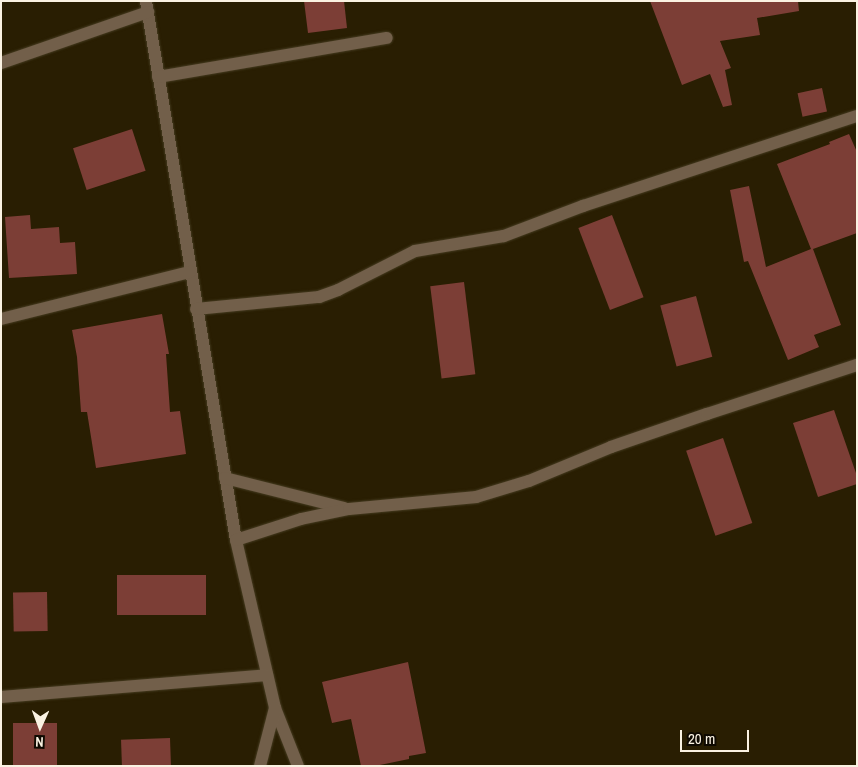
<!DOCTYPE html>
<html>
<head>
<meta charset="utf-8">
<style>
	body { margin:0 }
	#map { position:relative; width:858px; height:767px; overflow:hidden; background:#291e02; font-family:"Archivo Narrow",sans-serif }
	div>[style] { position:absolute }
	.building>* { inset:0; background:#7c3e36; transform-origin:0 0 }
	.roads { filter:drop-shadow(0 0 1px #463c21) drop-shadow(0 0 1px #463c21) }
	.street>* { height:12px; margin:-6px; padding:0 6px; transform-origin:6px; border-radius:6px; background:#725f4a }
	span { translate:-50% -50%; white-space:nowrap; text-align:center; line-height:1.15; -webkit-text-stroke:4px #0e0901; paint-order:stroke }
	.frame { position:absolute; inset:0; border:2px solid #faf2e2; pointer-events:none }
	.north { position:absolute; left:15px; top:702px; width:50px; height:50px; -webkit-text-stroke:4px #0e0901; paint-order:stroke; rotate:182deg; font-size:14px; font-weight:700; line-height:20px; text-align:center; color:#faf2e2 }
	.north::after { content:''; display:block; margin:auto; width:18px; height:22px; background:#faf2e2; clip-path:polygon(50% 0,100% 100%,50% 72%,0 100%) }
	.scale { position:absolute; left:680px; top:730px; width:69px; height:22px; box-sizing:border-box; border:2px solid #faf2e2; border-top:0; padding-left:6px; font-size:15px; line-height:18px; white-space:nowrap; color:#faf2e2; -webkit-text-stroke:4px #0e0901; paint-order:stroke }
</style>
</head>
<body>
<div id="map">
	<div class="building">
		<i style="clip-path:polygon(304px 1px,344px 1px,347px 28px,308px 33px)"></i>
		<i style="clip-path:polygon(650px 1px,798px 1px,799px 11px,757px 18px,760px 35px,720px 41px,731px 68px,725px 70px,732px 105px,723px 107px,710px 74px,682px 85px)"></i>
		<i style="left:822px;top:88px;width:24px;height:25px;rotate:78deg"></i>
		<i style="left:132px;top:129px;width:44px;height:62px;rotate:72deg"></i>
		<i style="clip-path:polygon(849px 134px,857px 152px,857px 233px,813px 249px,841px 325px,814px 335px,819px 347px,788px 360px,748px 261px,744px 262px,730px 190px,749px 186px,766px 267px,811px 249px,777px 164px,830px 144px,829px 142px)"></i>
		<i style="clip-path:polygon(30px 215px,31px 229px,59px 227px,60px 243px,75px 242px,77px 274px,9px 278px,5px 217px)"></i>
		<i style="left:612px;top:215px;width:88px;height:36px;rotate:69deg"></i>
		<i style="left:464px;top:282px;width:93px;height:34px;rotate:83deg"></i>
		<i style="left:696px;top:296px;width:63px;height:37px;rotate:75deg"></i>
		<i style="clip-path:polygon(162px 314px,169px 354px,166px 354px,170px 412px,180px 411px,186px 454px,96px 468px,87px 412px,81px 412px,77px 357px,72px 330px)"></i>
		<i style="clip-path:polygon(834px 410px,857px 476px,857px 484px,818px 497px,793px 423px)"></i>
		<i style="left:723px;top:438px;width:90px;height:39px;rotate:71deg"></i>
		<i style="left:117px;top:575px;width:89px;height:40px"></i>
		<i style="left:47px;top:592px;width:39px;height:34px;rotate:89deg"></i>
		<i style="clip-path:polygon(408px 662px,426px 753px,409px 756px,409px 759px,375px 766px,361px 766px,351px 719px,332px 723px,322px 682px)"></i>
		<i style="left:13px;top:723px;width:44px;height:43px"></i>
		<i style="left:170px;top:738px;width:28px;height:49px;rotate:88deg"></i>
	</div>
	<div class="roads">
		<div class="street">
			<i style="left:146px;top:1px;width:546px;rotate:80.52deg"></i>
			<i style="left:236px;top:540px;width:172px;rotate:76.9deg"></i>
			<i style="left:275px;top:708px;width:62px;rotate:68.4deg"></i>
			<i style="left:1px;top:63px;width:156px;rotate:-19.1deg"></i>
			<i style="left:158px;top:77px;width:232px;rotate:-9.7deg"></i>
			<i style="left:196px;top:309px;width:124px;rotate:-5.6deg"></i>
			<i style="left:319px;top:297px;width:20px;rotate:-20deg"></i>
			<i style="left:338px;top:290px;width:86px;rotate:-26.9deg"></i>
			<i style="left:415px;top:251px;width:90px;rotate:-9.6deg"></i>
			<i style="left:504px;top:236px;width:85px;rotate:-20.8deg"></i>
			<i style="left:583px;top:206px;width:288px;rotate:-18.2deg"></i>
			<i style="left:1px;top:319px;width:195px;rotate:-14deg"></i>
			<i style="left:225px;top:478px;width:123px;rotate:14.1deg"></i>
			<i style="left:236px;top:540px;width:68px;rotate:-17.9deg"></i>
			<i style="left:301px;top:519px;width:49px;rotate:-11.8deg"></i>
			<i style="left:349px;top:509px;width:128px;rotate:-5.4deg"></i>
			<i style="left:476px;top:497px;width:55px;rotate:-16.8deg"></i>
			<i style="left:529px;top:481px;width:89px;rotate:-22.5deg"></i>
			<i style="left:611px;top:447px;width:102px;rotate:-19deg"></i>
			<i style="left:707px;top:414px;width:158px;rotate:-18.1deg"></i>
			<i style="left:1px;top:697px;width:267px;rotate:-4.7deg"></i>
			<i style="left:260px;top:766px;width:60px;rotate:-75.5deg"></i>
		</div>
	</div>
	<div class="frame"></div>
	<div class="north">N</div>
	<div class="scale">20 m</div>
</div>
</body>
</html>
